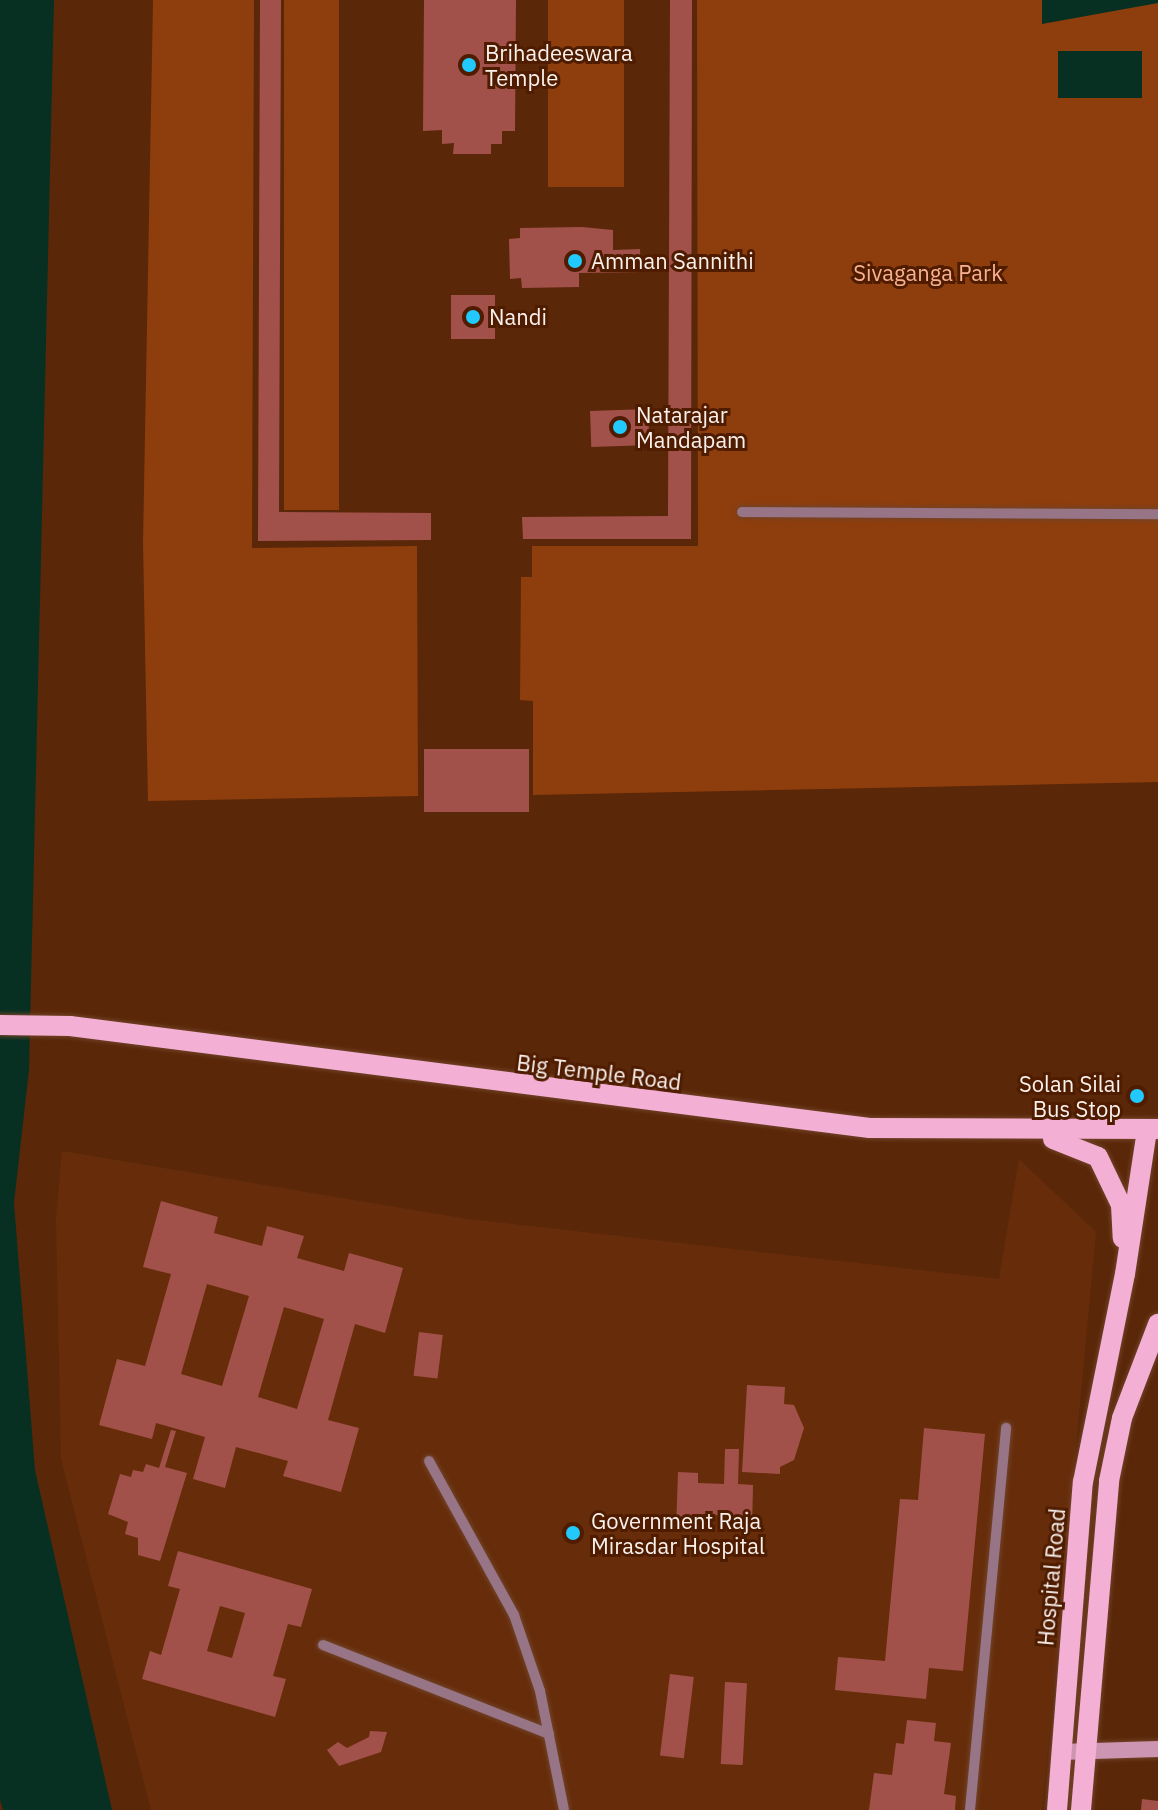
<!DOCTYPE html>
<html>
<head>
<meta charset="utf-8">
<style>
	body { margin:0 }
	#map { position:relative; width:1158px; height:1810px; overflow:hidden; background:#5b2709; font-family:"IBM Plex Sans",sans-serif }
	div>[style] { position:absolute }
	.built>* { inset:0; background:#672d0b }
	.green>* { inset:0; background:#8e3e0d; transform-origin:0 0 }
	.water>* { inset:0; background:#073022; transform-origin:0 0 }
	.building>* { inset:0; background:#a2514a; transform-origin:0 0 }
	.roads { filter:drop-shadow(0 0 2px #714329) drop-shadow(0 0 2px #714329) }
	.lane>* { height:10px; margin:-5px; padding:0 5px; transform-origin:5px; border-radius:5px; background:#977586 }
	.secondary>* { height:16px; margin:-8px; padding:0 8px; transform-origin:8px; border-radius:8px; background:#cc96b2 }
	.primary>* { height:20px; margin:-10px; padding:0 10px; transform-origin:10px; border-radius:10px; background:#f4b0d4 }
	.dots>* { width:22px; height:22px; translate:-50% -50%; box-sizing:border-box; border:4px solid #4f1c00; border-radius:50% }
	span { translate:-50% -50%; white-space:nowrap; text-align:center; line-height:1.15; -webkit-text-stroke:6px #4f1c00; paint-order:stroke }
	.poi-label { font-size:22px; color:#faf1ed }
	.left { translate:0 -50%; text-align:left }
	.right { translate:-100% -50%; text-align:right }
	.park-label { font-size:22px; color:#f9b291 }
	.street-label { font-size:22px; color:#faf1ed }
</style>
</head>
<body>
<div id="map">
	<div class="built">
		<i style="clip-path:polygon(62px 1151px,468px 1219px,999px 1279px,1019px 1159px,1096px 1232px,1042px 1810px,151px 1810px,61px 1459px,56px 1218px)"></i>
	</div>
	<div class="green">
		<i style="clip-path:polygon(153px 0,254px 0,252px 548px,417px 546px,418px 796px,148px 801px,143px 543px)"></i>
		<i style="left:284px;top:0;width:55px;height:510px"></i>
		<i style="left:548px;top:0;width:76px;height:187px"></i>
		<i style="clip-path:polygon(697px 0,1158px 0,1158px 782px,533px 795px,533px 701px,520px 700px,521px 577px,532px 577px,532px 546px,698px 546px)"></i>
	</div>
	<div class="water">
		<i style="clip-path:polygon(0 0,54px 0,29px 1070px,14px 1203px,35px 1470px,112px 1810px,3px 1810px,0 1800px)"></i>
		<i style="clip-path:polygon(1042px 0,1158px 0,1158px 3px,1042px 24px)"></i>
		<i style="left:1058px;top:51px;width:84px;height:47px"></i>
	</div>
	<div class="building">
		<i style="clip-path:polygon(260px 0,281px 0,279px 512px,431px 513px,431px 540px,258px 541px)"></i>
		<i style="clip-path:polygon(424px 0,516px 0,515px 131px,502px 131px,502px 144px,491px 144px,491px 154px,453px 154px,454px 143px,442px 144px,442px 130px,423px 131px)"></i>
		<i style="clip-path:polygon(670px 0,692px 0,691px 539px,523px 539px,522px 517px,668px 516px)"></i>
		<i style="clip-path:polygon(582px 227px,613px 230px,613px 250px,640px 249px,641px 272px,579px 273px,579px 287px,522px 288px,521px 278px,510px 279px,509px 239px,520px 238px,520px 228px)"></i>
		<i style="left:451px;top:295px;width:44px;height:44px"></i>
		<i style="left:648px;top:409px;width:36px;height:58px;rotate:88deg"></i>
		<i style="left:424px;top:749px;width:105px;height:63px"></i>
		<i style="clip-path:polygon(evenodd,161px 1201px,218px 1217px,214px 1233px,262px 1246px,267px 1226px,304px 1236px,297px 1258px,344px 1271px,349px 1253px,403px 1268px,385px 1333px,355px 1324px,328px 1420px,359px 1428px,341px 1492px,283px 1476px,288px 1461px,236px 1447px,225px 1488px,193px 1479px,205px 1437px,156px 1423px,152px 1439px,99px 1425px,117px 1359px,145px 1366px,171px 1274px,143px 1267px,161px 1201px,207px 1284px,249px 1296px,222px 1386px,181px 1374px,207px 1284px,161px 1201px,284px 1307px,324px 1319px,297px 1409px,258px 1397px,284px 1307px)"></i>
		<i style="left:419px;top:1332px;width:24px;height:44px;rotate:7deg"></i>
		<i style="clip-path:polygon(747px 1385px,785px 1387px,784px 1404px,794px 1405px,804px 1428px,794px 1460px,780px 1467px,780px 1474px,742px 1472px)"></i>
		<i style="clip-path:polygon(924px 1428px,985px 1434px,963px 1671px,929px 1668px,926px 1699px,835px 1690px,838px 1657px,885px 1661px,900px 1499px,918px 1500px)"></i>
		<i style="clip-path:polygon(171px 1430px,176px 1431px,165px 1467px,187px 1473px,160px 1561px,138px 1555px,138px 1538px,125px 1534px,128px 1522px,108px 1514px,120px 1474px,131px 1477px,133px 1470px,143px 1472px,146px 1464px,159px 1468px)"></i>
		<i style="clip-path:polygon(725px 1449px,739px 1449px,738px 1484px,753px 1485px,752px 1529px,730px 1528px,730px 1516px,697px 1514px,696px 1531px,676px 1530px,678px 1472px,698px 1473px,698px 1483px,724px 1484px)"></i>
		<i style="clip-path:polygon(evenodd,178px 1551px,312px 1589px,301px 1627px,288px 1624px,273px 1676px,286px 1679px,275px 1717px,142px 1679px,150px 1651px,161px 1655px,180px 1589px,168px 1586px,178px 1551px,220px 1606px,245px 1613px,232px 1658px,207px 1651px,220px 1606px)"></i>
		<i style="left:670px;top:1674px;width:24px;height:82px;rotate:7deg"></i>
		<i style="left:725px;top:1682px;width:22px;height:82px;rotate:3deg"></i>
		<i style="clip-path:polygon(907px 1720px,936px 1723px,934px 1741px,951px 1743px,944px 1794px,956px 1796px,955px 1810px,869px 1810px,874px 1773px,892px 1775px,896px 1743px,904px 1744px)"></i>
		<i style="clip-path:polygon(370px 1731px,387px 1732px,381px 1752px,339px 1766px,327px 1750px,338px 1742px,347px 1748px,369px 1737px)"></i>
		<i style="clip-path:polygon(1142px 1799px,1158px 1801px,1158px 1810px,1141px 1810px)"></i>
	</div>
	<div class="roads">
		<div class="lane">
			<i style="left:742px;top:512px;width:416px;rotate:0.3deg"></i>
			<i style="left:429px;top:1461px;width:176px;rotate:61.1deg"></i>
			<i style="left:514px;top:1615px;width:80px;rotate:71.1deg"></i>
			<i style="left:540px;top:1691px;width:121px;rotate:78.6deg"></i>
			<i style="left:323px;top:1645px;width:243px;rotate:21.5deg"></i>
			<i style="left:970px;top:1810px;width:384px;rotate:-84.6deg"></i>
		</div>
		<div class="secondary">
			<i style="left:1061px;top:1752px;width:97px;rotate:-1.8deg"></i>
		</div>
		<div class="primary">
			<i style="left:0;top:1025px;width:70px;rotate:0.8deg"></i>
			<i style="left:70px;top:1026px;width:806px;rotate:7.27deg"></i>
			<i style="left:870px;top:1128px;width:288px;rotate:0.2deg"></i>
			<i style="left:1053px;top:1139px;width:48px;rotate:21.8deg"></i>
			<i style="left:1098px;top:1157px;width:53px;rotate:64.4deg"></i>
			<i style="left:1121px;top:1205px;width:33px;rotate:87deg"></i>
			<i style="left:1057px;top:1810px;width:329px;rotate:-85.5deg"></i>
			<i style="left:1083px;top:1482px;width:212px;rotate:-78.6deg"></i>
			<i style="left:1125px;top:1274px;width:146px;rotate:-81.3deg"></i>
			<i style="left:1081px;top:1810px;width:330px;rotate:-85.1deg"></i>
			<i style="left:1109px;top:1481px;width:64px;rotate:-78.3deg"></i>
			<i style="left:1122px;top:1418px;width:101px;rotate:-69deg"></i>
		</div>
	</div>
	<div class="dots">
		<i style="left:469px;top:65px;background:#22c9fd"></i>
		<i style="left:575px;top:261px;background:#22c9fd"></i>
		<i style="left:473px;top:317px;background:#22c9fd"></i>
		<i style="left:620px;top:427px;background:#22c9fd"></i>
		<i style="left:1137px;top:1096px;background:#22c9fd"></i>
		<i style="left:573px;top:1533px;background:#22c9fd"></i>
	</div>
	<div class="poi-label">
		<span class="left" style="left:485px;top:65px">Brihadeeswara<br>Temple</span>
		<span class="left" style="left:591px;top:261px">Amman Sannithi</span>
		<span class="left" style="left:489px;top:317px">Nandi</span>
		<span class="left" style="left:636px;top:427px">Natarajar<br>Mandapam</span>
		<span class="right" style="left:1121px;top:1096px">Solan Silai<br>Bus Stop</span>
		<span class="left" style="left:591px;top:1533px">Government Raja<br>Mirasdar Hospital</span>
	</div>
	<div class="park-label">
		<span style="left:928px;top:273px">Sivaganga Park</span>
	</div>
	<div class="street-label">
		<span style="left:599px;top:1072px;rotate:7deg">Big Temple Road</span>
		<span style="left:1051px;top:1577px;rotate:-85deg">Hospital Road</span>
	</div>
</div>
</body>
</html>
